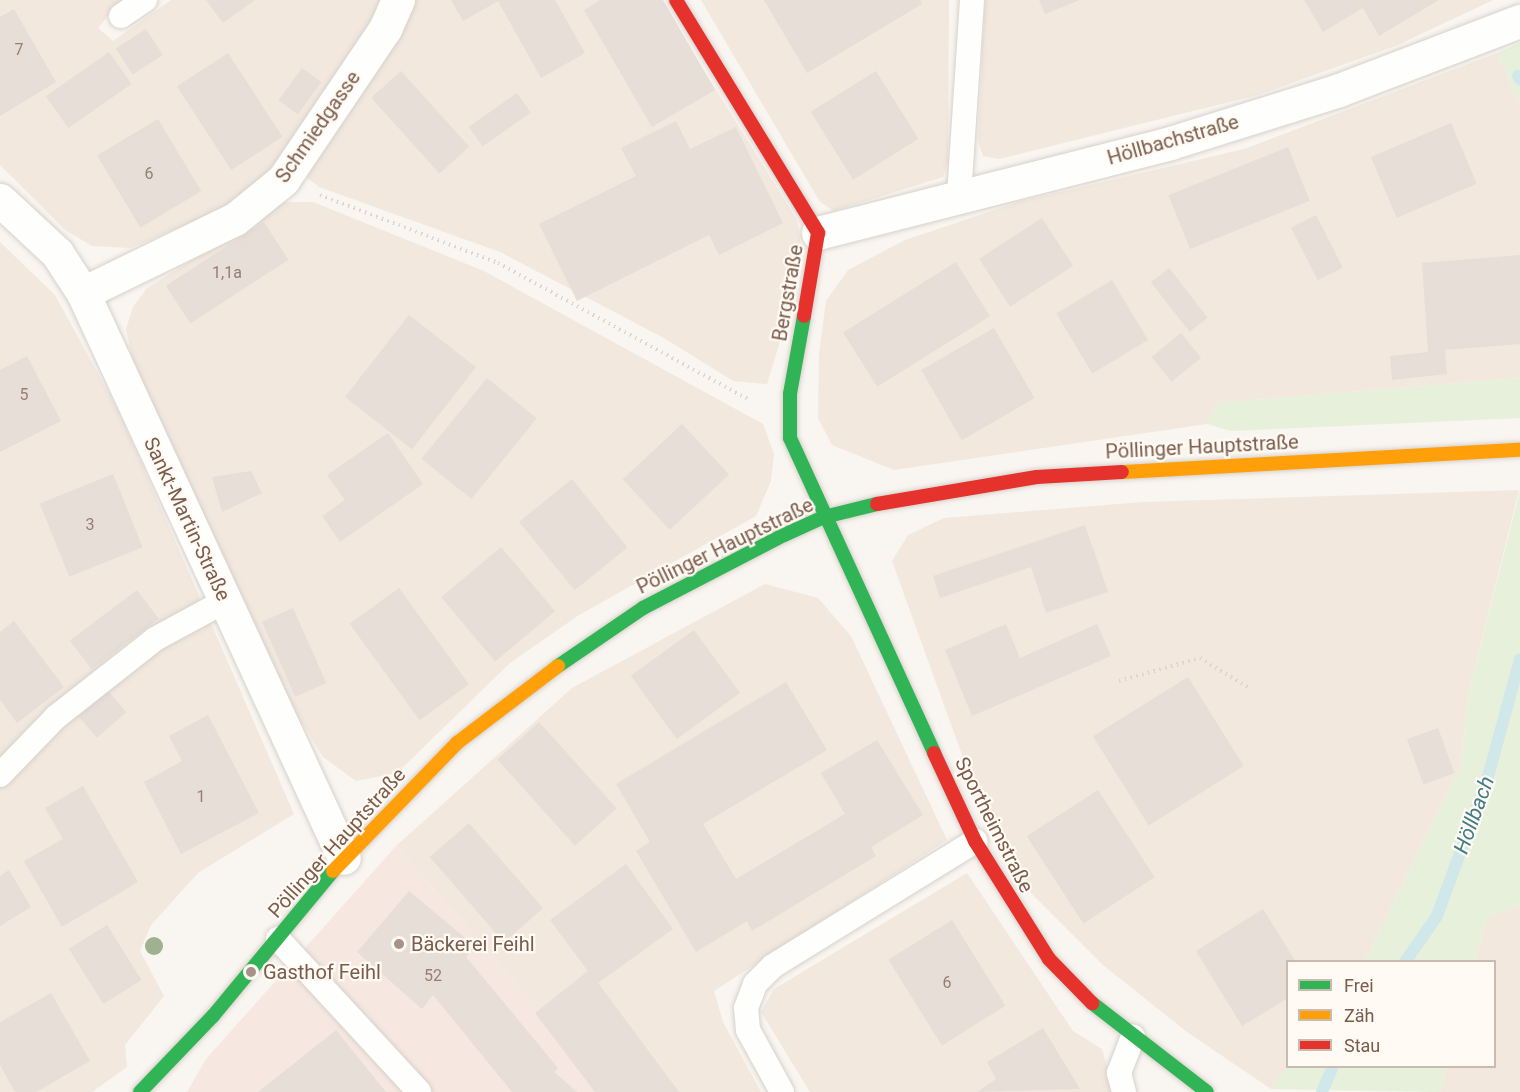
<!DOCTYPE html>
<html>
<head>
<meta charset="utf-8">
<style>
	body { margin:0 }
	#map { position:relative; width:1520px; height:1092px; overflow:hidden; background:#f9f5f0; font-family:Roboto,sans-serif }
	div>[style] { position:absolute }
	.residential>* { inset:0; background:#f2e8de }
	.commercial>* { inset:0; background:#f6e8e1 }
	.green>* { inset:0; background:#e7f0db }
	.stream>* { height:12px; margin:-6px; padding:0 6px; transform-origin:6px; border-radius:6px; background:#d0e8ea }
	.building>* { inset:0; background:#e6ded7; transform-origin:0 0 }
	.path>* { height:4px; margin-top:-2px; transform-origin:0; background:repeating-linear-gradient(90deg,#dcd5d0 0 1.5px,transparent 0 6px) }
	.roads { filter:drop-shadow(0 0 2px #d7d1cb) drop-shadow(0 0 2px #d7d1cb) }
	.lane>* { height:24px; margin:-12px; padding:0 12px; transform-origin:12px; border-radius:12px; background:#fefefd }
	.street>* { height:33px; margin:-16.5px; padding:0 16.5px; transform-origin:16.5px; border-radius:16.5px; background:#fefefd }
	.fast>* { height:14px; margin:-7px; padding:0 7px; transform-origin:7px; border-radius:7px; background:#30b455 }
	.slow>* { height:14px; margin:-7px; padding:0 7px; transform-origin:7px; border-radius:7px; background:#ff9f0a }
	.jam>* { height:14px; margin:-7px; padding:0 7px; transform-origin:7px; border-radius:7px; background:#e5322d }
	.trees>* { width:18px; height:18px; margin:-9px; border-radius:50%; background:#9eb190 }
	.dots>* { width:16px; height:16px; translate:-50% -50%; box-sizing:border-box; border:3px solid #fffaf3; border-radius:50% }
	span { translate:-50% -50%; white-space:nowrap; text-align:center; line-height:1.15; -webkit-text-stroke:4.5px #fffaf3; paint-order:stroke }
	.number-label { font-size:16px; color:#977e72 }
	.number-label span { -webkit-text-stroke-width:0 }
	.street-label { font-size:20px; color:#7a5c4d }
	.poi-label { font-size:20px; color:#7a5c4d }
	.left { translate:0 -50%; text-align:left }
	.water-label { font-size:21px; color:#437c86; font-style:italic }
	.legend { position:absolute; left:1286px; top:960px; width:210px; height:108px; box-sizing:border-box; background:#fffaf3; border:2px solid #cabbb1; margin:0; padding:8px 10px; list-style:none; font-size:18px; color:#7a5c4d }
	.legend li { display:flex; align-items:center; gap:12px; height:30px }
	.legend b { width:30px; border:2px solid #cabbb1 }
</style>
</head>
<body>
<div id="map">
	<div class="residential">
		<i style="clip-path:polygon(0 0,121px 0,98px 28px,113px 41px,171px 0,384px 0,272px 172px,226px 208px,130px 248px,92px 246px,65px 230px,0 165px)"></i>
		<i style="clip-path:polygon(412px 0,660px 0,797px 220px,801px 245px,791px 305px,767px 384px,733px 381px,664px 338px,500px 252px,319px 187px,305px 176px)"></i>
		<i style="clip-path:polygon(701px 0,949px 0,948px 161px,943px 177px,834px 211px,820px 202px)"></i>
		<i style="clip-path:polygon(985px 0,1493px 0,1398px 45px,1258px 95px,999px 159px,983px 156px,978px 141px)"></i>
		<i style="clip-path:polygon(1497px 53px,1520px 104px,1520px 378px,1217px 403px,1207px 424px,894px 470px,832px 445px,818px 418px,819px 354px,826px 301px,848px 270px,905px 240px,1018px 202px,1244px 149px)"></i>
		<i style="clip-path:polygon(285px 202px,313px 202px,484px 271px,763px 424px,774px 454px,771px 481px,756px 516px,579px 615px,510px 663px,397px 773px,356px 781px,323px 757px,296px 713px,180px 468px,132px 357px,126px 329px,133px 307px,147px 288px)"></i>
		<i style="clip-path:polygon(0 242px,55px 295px,119px 412px,294px 814px,198px 873px,151px 925px,140px 951px,164px 996px,125px 1045px,127px 1067px,92px 1092px,0 1092px)"></i>
		<i style="clip-path:polygon(1519px 490px,1468px 696px,1461px 766px,1365px 961px,1288px 962px,1287px 1066px,1271px 1089px,1187px 1032px,1103px 965px,1032px 894px,965px 763px,892px 561px,908px 535px,944px 518px,1143px 502px)"></i>
		<i style="clip-path:polygon(765px 584px,818px 598px,851px 636px,947px 840px,714px 991px,723px 1022px,761px 1092px,611px 1092px,396px 846px,572px 688px)"></i>
		<i style="clip-path:polygon(967px 873px,1073px 1031px,1102px 1049px,1114px 1092px,810px 1092px,761px 1012px,774px 989px)"></i>
		<i style="clip-path:polygon(1520px 904px,1520px 1092px,1440px 1092px,1447px 1067px,1494px 1066px,1494px 962px,1475px 961px,1487px 918px)"></i>
	</div>
	<div class="commercial">
		<i style="clip-path:polygon(396px 846px,611px 1092px,187px 1092px,206px 1059px)"></i>
	</div>
	<div class="green">
		<i style="clip-path:polygon(1520px 43px,1520px 104px,1497px 53px)"></i>
		<i style="clip-path:polygon(1520px 378px,1520px 418px,1231px 431px,1207px 424px,1217px 403px)"></i>
		<i style="clip-path:polygon(1520px 490px,1520px 904px,1487px 918px,1475px 961px,1365px 961px,1461px 766px,1468px 696px)"></i>
		<i style="clip-path:polygon(1287px 1066px,1288px 1066px,1447px 1067px,1440px 1092px,1271px 1089px)"></i>
	</div>
	<div class="stream">
		<i style="left:1518px;top:76px;width:4px;rotate:56deg"></i>
		<i style="left:1405px;top:962px;width:56px;rotate:-55.2deg"></i>
		<i style="left:1437px;top:916px;width:148px;rotate:-69.9deg"></i>
		<i style="left:1488px;top:777px;width:122px;rotate:-74.8deg"></i>
		<i style="left:1322px;top:1092px;width:28px;rotate:-67deg"></i>
	</div>
	<div class="building">
		<i style="clip-path:polygon(206px 0,255px 0,223px 23px)"></i>
		<i style="clip-path:polygon(451px 0,555px 0,585px 53px,541px 78px,498px 1px,463px 21px)"></i>
		<i style="clip-path:polygon(600px 0,663px 0,715px 90px,652px 127px,584px 10px)"></i>
		<i style="clip-path:polygon(764px 0,920px 0,922px 4px,807px 73px)"></i>
		<i style="clip-path:polygon(1039px 0,1080px 0,1045px 14px)"></i>
		<i style="clip-path:polygon(1304px 0,1439px 0,1379px 36px,1363px 8px,1323px 32px)"></i>
		<i style="clip-path:polygon(14px 9px,56px 82px,0 116px,0 17px)"></i>
		<i style="left:146px;top:29px;width:31px;height:36px;rotate:57deg"></i>
		<i style="left:109px;top:52px;width:39px;height:77px;rotate:55deg"></i>
		<i style="left:228px;top:53px;width:100px;height:61px;rotate:57deg"></i>
		<i style="left:302px;top:68px;width:24px;height:40px;rotate:36deg"></i>
		<i style="left:401px;top:71px;width:102px;height:40px;rotate:48deg"></i>
		<i style="left:876px;top:71px;width:80px;height:77px;rotate:58deg"></i>
		<i style="left:517px;top:93px;width:24px;height:59px;rotate:55deg"></i>
		<i style="left:158px;top:119px;width:84px;height:71px;rotate:59deg"></i>
		<i style="clip-path:polygon(676px 121px,690px 149px,736px 127px,783px 223px,719px 255px,709px 235px,577px 301px,539px 224px,636px 176px,621px 148px)"></i>
		<i style="left:1451px;top:123px;width:66px;height:87px;rotate:67deg"></i>
		<i style="left:1288px;top:147px;width:58px;height:129px;rotate:68deg"></i>
		<i style="left:1316px;top:215px;width:59px;height:28px;rotate:63deg"></i>
		<i style="left:1042px;top:218px;width:57px;height:75px;rotate:57deg"></i>
		<i style="left:264px;top:222px;width:45px;height:117px;rotate:57deg"></i>
		<i style="clip-path:polygon(1520px 255px,1520px 344px,1445px 350px,1447px 374px,1392px 380px,1390px 356px,1428px 352px,1422px 263px)"></i>
		<i style="left:956px;top:262px;width:64px;height:133px;rotate:58deg"></i>
		<i style="left:1169px;top:268px;width:63px;height:23px;rotate:52deg"></i>
		<i style="left:1112px;top:280px;width:70px;height:65px;rotate:59deg"></i>
		<i style="left:409px;top:315px;width:85px;height:104px;rotate:38deg"></i>
		<i style="left:994px;top:328px;width:81px;height:84px;rotate:60deg"></i>
		<i style="left:1181px;top:333px;width:32px;height:38px;rotate:51deg"></i>
		<i style="clip-path:polygon(27px 356px,61px 421px,0 452px,0 370px)"></i>
		<i style="left:487px;top:378px;width:64px;height:104px;rotate:39deg"></i>
		<i style="left:682px;top:424px;width:69px;height:81px;rotate:47deg"></i>
		<i style="clip-path:polygon(388px 433px,423px 484px,340px 542px,322px 516px,345px 500px,327px 475px)"></i>
		<i style="clip-path:polygon(251px 471px,262px 493px,222px 512px,212px 477px)"></i>
		<i style="left:113px;top:474px;width:79px;height:79px;rotate:68deg"></i>
		<i style="left:572px;top:479px;width:88px;height:68px;rotate:51deg"></i>
		<i style="clip-path:polygon(1085px 525px,1108px 592px,1046px 613px,1031px 567px,940px 598px,933px 576px)"></i>
		<i style="left:501px;top:547px;width:84px;height:78px;rotate:50deg"></i>
		<i style="left:399px;top:588px;width:119px;height:61px;rotate:54deg"></i>
		<i style="left:137px;top:590px;width:36px;height:84px;rotate:53deg"></i>
		<i style="left:293px;top:608px;width:82px;height:34px;rotate:66deg"></i>
		<i style="clip-path:polygon(14px 621px,64px 687px,17px 723px,0 700px,0 632px)"></i>
		<i style="clip-path:polygon(1006px 624px,1020px 658px,1097px 624px,1111px 656px,972px 716px,945px 650px)"></i>
		<i style="left:694px;top:630px;width:78px;height:78px;rotate:54deg"></i>
		<i style="left:1188px;top:677px;width:105px;height:112px;rotate:58deg"></i>
		<i style="clip-path:polygon(786px 682px,827px 750px,703px 824px,736px 879px,845px 814px,821px 773px,877px 740px,923px 815px,871px 847px,876px 856px,752px 931px,747px 921px,696px 952px,636px 851px,650px 842px,616px 784px)"></i>
		<i style="left:108px;top:691px;width:28px;height:39px;rotate:49deg"></i>
		<i style="clip-path:polygon(208px 715px,259px 813px,181px 854px,144px 782px,182px 761px,169px 736px)"></i>
		<i style="left:539px;top:722px;width:116px;height:56px;rotate:48deg"></i>
		<i style="left:1438px;top:728px;width:48px;height:33px;rotate:70deg"></i>
		<i style="clip-path:polygon(83px 786px,138px 882px,62px 927px,24px 861px,63px 839px,45px 808px)"></i>
		<i style="left:1098px;top:790px;width:104px;height:85px;rotate:57deg"></i>
		<i style="left:469px;top:823px;width:113px;height:52px;rotate:49deg"></i>
		<i style="clip-path:polygon(626px 864px,673px 929px,598px 983px,679px 1092px,595px 1092px,535px 1013px,588px 971px,550px 920px)"></i>
		<i style="clip-path:polygon(9px 870px,31px 907px,0 926px,0 876px)"></i>
		<i style="clip-path:polygon(409px 891px,475px 946px,466px 957px,558px 1068px,554px 1072px,577px 1092px,512px 1092px,433px 995px,422px 1009px,357px 952px)"></i>
		<i style="clip-path:polygon(1263px 909px,1296px 962px,1288px 962px,1288px 998px,1242px 1026px,1196px 951px)"></i>
		<i style="left:952px;top:920px;width:101px;height:75px;rotate:58deg"></i>
		<i style="left:107px;top:925px;width:65px;height:45px;rotate:58deg"></i>
		<i style="clip-path:polygon(51px 993px,90px 1061px,36px 1092px,15px 1092px,0 1065px,0 1022px)"></i>
		<i style="clip-path:polygon(1043px 1028px,1080px 1089px,977px 1092px,996px 1079px,987px 1062px)"></i>
		<i style="clip-path:polygon(336px 1030px,386px 1092px,258px 1092px)"></i>
	</div>
	<div class="path">
		<i style="left:320px;top:195px;width:191px;rotate:20.9deg"></i>
		<i style="left:498px;top:263px;width:288px;rotate:28.6deg"></i>
		<i style="left:1119px;top:681px;width:84px;rotate:-15.9deg"></i>
		<i style="left:1200px;top:658px;width:57px;rotate:31.5deg"></i>
	</div>
	<div class="roads">
		<div class="lane">
			<i style="left:121px;top:16px;width:29px;rotate:-34deg"></i>
			<i style="left:959px;top:196px;width:196px;rotate:-86.2deg"></i>
			<i style="left:0;top:775px;width:81px;rotate:-46deg"></i>
			<i style="left:56px;top:717px;width:126px;rotate:-38.2deg"></i>
			<i style="left:155px;top:639px;width:80px;rotate:-28.5deg"></i>
			<i style="left:278px;top:939px;width:208px;rotate:47.3deg"></i>
			<i style="left:782px;top:1092px;width:71px;rotate:-118.7deg"></i>
			<i style="left:748px;top:1030px;width:22px;rotate:-95deg"></i>
			<i style="left:746px;top:1008px;width:26px;rotate:-69deg"></i>
			<i style="left:755px;top:984px;width:25px;rotate:-45deg"></i>
			<i style="left:773px;top:966px;width:238px;rotate:-31.7deg"></i>
			<i style="left:1124px;top:1092px;width:20px;rotate:-105deg"></i>
			<i style="left:1119px;top:1073px;width:39px;rotate:-69deg"></i>
		</div>
		<div class="street">
			<i style="left:0;top:200px;width:78px;rotate:42.9deg"></i>
			<i style="left:57px;top:253px;width:48px;rotate:57deg"></i>
			<i style="left:83px;top:293px;width:622px;rotate:65.21deg"></i>
			<i style="left:818px;top:233px;width:363px;rotate:-14.3deg"></i>
			<i style="left:1170px;top:143px;width:177px;rotate:-17.4deg"></i>
			<i style="left:1339px;top:90px;width:194px;rotate:-20.9deg"></i>
			<i style="left:83px;top:293px;width:169px;rotate:-26deg"></i>
			<i style="left:235px;top:219px;width:62px;rotate:-39.1deg"></i>
			<i style="left:283px;top:180px;width:182px;rotate:-56deg"></i>
			<i style="left:385px;top:29px;width:32px;rotate:-66deg"></i>
		</div>
		<div class="fast">
			<i style="left:804px;top:316px;width:79px;rotate:100.2deg"></i>
			<i style="left:790px;top:394px;width:44px;rotate:90deg"></i>
			<i style="left:790px;top:438px;width:346px;rotate:65.4deg"></i>
			<i style="left:558px;top:666px;width:103px;rotate:-34.3deg"></i>
			<i style="left:643px;top:608px;width:159px;rotate:-27.4deg"></i>
			<i style="left:784px;top:535px;width:44px;rotate:-24.2deg"></i>
			<i style="left:824px;top:517px;width:55px;rotate:-13.8deg"></i>
			<i style="left:1092px;top:1003px;width:145px;rotate:37.7deg"></i>
			<i style="left:140px;top:1092px;width:105px;rotate:-46.2deg"></i>
			<i style="left:213px;top:1016px;width:188px;rotate:-50.4deg"></i>
		</div>
		<div class="slow">
			<i style="left:1122px;top:472px;width:399px;rotate:-3.2deg"></i>
			<i style="left:333px;top:871px;width:178px;rotate:-45.9deg"></i>
			<i style="left:457px;top:743px;width:127px;rotate:-37.3deg"></i>
		</div>
		<div class="jam">
			<i style="left:676px;top:0;width:273px;rotate:58.6deg"></i>
			<i style="left:818px;top:233px;width:84px;rotate:99.6deg"></i>
			<i style="left:877px;top:504px;width:162px;rotate:-9.6deg"></i>
			<i style="left:1037px;top:477px;width:85px;rotate:-3.4deg"></i>
			<i style="left:934px;top:753px;width:97px;rotate:65deg"></i>
			<i style="left:975px;top:841px;width:139px;rotate:57.9deg"></i>
			<i style="left:1049px;top:959px;width:62px;rotate:45.7deg"></i>
		</div>
	</div>
	<div class="trees">
		<i style="left:154px;top:946px"></i>
	</div>
	<div class="dots">
		<i style="left:399px;top:944px;background:#a69286"></i>
		<i style="left:251px;top:972px;background:#a69286"></i>
	</div>
	<div class="number-label">
		<span style="left:19px;top:50px">7</span>
		<span style="left:149px;top:174px">6</span>
		<span style="left:227px;top:273px">1,1a</span>
		<span style="left:24px;top:395px">5</span>
		<span style="left:90px;top:525px">3</span>
		<span style="left:201px;top:797px">1</span>
		<span style="left:433px;top:976px">52</span>
		<span style="left:947px;top:983px">6</span>
	</div>
	<div class="street-label">
		<span style="left:318px;top:127px;rotate:-55deg">Schmiedgasse</span>
		<span style="left:1173px;top:140px;rotate:-16deg">Höllbachstraße</span>
		<span style="left:788px;top:293px;rotate:-80deg">Bergstraße</span>
		<span style="left:1202px;top:447px;rotate:-3deg">Pöllinger Hauptstraße</span>
		<span style="left:187px;top:519px;rotate:65deg">Sankt-Martin-Straße</span>
		<span style="left:725px;top:546px;rotate:-26deg">Pöllinger Hauptstraße</span>
		<span style="left:994px;top:825px;rotate:63deg">Sportheimstraße</span>
		<span style="left:337px;top:843px;rotate:-48deg">Pöllinger Hauptstraße</span>
	</div>
	<div class="poi-label">
		<span class="left" style="left:411px;top:944px">Bäckerei Feihl</span>
		<span class="left" style="left:263px;top:972px">Gasthof Feihl</span>
	</div>
	<div class="water-label">
		<span style="left:1474px;top:815px;rotate:-70deg">Höllbach</span>
	</div>
	<ul class="legend">
	<li><b style="height:8px;background:#30b455"></b>Frei</li>
	<li><b style="height:8px;background:#ff9f0a"></b>Zäh</li>
	<li><b style="height:8px;background:#e5322d"></b>Stau</li>
	</ul>
</div>
</body>
</html>
